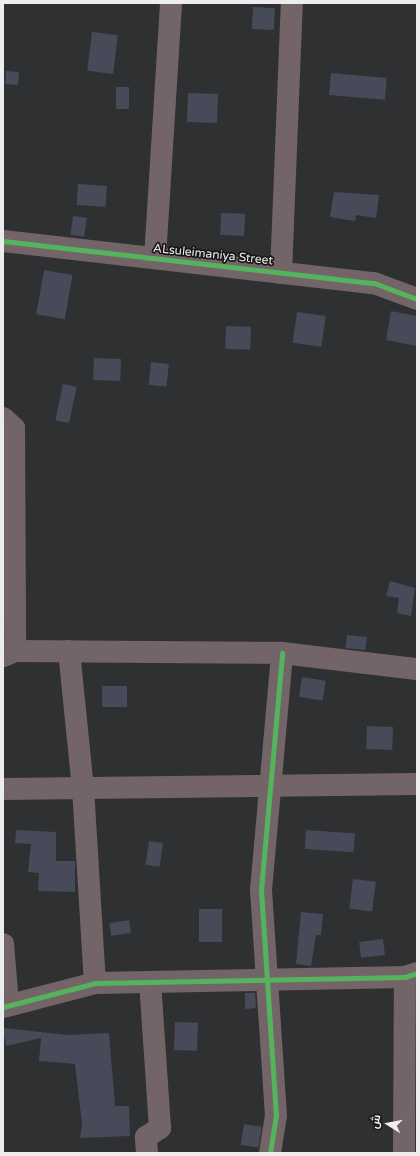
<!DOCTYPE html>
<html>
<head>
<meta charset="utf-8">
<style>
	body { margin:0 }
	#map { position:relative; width:420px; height:1156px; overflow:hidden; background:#2f3031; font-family:"Varela Round",Cairo,sans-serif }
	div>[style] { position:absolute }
	.building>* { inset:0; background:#474a58; transform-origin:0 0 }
	.minor>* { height:22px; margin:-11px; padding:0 11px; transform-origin:11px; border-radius:11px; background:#736468 }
	.cycleway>* { height:5px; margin:-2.5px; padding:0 2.5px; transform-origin:2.5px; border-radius:2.5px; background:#56b35d }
	span { translate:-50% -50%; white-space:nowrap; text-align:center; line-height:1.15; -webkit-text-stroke:3.5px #171718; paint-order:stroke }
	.street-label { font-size:12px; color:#ededef }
	.frame { position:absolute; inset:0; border:4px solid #ededef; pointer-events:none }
	.north { position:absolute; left:368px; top:1104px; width:40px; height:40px; -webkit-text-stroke:3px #171718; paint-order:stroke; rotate:281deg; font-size:11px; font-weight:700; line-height:16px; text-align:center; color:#ededef }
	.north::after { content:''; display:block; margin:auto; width:14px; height:18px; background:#ededef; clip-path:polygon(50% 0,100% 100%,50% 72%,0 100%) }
</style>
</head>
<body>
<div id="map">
	<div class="building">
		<i style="left:253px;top:7px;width:22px;height:22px;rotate:3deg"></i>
		<i style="left:92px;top:32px;width:26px;height:39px;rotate:7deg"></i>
		<i style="left:6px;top:71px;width:13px;height:13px;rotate:4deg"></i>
		<i style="left:331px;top:73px;width:56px;height:22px;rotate:5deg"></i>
		<i style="left:116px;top:87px;width:13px;height:22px"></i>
		<i style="left:188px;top:93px;width:30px;height:29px;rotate:2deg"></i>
		<i style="left:78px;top:184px;width:29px;height:21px;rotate:4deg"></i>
		<i style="clip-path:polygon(334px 192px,379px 195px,376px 218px,356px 215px,355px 221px,330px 217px)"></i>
		<i style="left:221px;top:213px;width:24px;height:22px;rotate:2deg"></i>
		<i style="left:73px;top:216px;width:14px;height:19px;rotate:8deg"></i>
		<i style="left:44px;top:270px;width:29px;height:45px;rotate:10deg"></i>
		<i style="clip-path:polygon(391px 311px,417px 316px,417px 346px,386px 340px)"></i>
		<i style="left:297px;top:312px;width:29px;height:31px;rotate:8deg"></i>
		<i style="left:226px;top:326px;width:25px;height:23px;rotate:2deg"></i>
		<i style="left:94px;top:358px;width:27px;height:22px;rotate:2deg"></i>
		<i style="left:151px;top:362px;width:18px;height:23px;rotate:6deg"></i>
		<i style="left:63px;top:384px;width:14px;height:37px;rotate:12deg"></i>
		<i style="clip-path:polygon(390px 581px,415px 588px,411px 616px,397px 613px,399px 598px,386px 596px)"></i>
		<i style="left:347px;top:635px;width:20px;height:13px;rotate:6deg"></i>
		<i style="left:302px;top:677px;width:24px;height:20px;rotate:9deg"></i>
		<i style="left:102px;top:686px;width:25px;height:21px"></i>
		<i style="left:367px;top:726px;width:26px;height:23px;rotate:2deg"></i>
		<i style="clip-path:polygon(16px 830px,56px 832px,56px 861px,75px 861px,75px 892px,38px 891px,39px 873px,28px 872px,31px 844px,15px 843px)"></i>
		<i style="left:306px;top:830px;width:49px;height:19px;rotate:4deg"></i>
		<i style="left:149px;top:841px;width:14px;height:24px;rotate:8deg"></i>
		<i style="left:353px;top:879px;width:23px;height:30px;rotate:7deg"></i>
		<i style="left:199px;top:909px;width:23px;height:33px"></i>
		<i style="clip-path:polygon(301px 912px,323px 914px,321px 935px,316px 935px,311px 966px,296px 964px)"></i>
		<i style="left:129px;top:920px;width:13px;height:20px;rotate:81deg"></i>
		<i style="left:383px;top:939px;width:16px;height:24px;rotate:83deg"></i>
		<i style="clip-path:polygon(245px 993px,255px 993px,256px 1008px,245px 1009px)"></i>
		<i style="left:175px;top:1022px;width:23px;height:28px;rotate:2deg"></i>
		<i style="clip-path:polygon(3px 1028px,69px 1035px,109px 1033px,115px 1106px,129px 1106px,130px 1136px,80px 1138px,82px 1124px,75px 1064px,39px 1061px,41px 1038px,6px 1046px)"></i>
		<i style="left:244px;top:1124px;width:18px;height:21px;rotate:9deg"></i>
	</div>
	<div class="minor">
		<i style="left:3px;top:241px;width:373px;rotate:6.5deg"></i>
		<i style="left:374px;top:283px;width:46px;rotate:20.4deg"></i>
		<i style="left:155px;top:258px;width:256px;rotate:-86.4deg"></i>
		<i style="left:281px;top:273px;width:270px;rotate:-87.7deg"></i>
		<i style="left:3px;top:418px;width:15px;rotate:42deg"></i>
		<i style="left:14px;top:428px;width:223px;rotate:89.7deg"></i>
		<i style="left:15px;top:651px;width:13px;rotate:157deg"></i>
		<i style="left:15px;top:651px;width:267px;rotate:0.4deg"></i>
		<i style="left:282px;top:653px;width:136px;rotate:6.8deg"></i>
		<i style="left:69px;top:651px;width:138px;rotate:84.2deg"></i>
		<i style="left:83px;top:788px;width:195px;rotate:86.5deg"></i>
		<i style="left:3px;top:789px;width:414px;rotate:-0.7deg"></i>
		<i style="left:3px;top:944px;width:60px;rotate:85.2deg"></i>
		<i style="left:3px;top:1007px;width:95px;rotate:-14.6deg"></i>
		<i style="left:95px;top:983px;width:310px;rotate:-1.1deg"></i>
		<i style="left:405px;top:977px;width:13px;rotate:-18deg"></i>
		<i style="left:147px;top:1153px;width:16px;rotate:-94deg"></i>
		<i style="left:146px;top:1137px;width:17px;rotate:-33deg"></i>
		<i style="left:160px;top:1128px;width:146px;rotate:-93.9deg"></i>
		<i style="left:270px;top:1153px;width:37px;rotate:-81deg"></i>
		<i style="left:276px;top:1116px;width:226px;rotate:-93.8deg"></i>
		<i style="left:261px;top:890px;width:238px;rotate:-84.9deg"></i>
		<i style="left:404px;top:1153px;width:176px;rotate:-89.7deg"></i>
	</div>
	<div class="cycleway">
		<i style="left:3px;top:241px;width:373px;rotate:6.5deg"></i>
		<i style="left:374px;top:283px;width:46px;rotate:20.4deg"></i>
		<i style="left:3px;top:1007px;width:95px;rotate:-14.6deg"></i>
		<i style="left:95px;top:983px;width:310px;rotate:-1.1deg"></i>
		<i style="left:405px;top:977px;width:13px;rotate:-18deg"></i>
		<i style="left:270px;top:1153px;width:37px;rotate:-81deg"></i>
		<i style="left:276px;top:1116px;width:226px;rotate:-93.8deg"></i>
		<i style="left:261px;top:890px;width:238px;rotate:-84.9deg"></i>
	</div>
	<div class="street-label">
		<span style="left:213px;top:255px;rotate:6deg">ALsuleimaniya Street</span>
	</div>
	<div class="frame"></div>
	<div class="north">ش</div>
</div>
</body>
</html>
